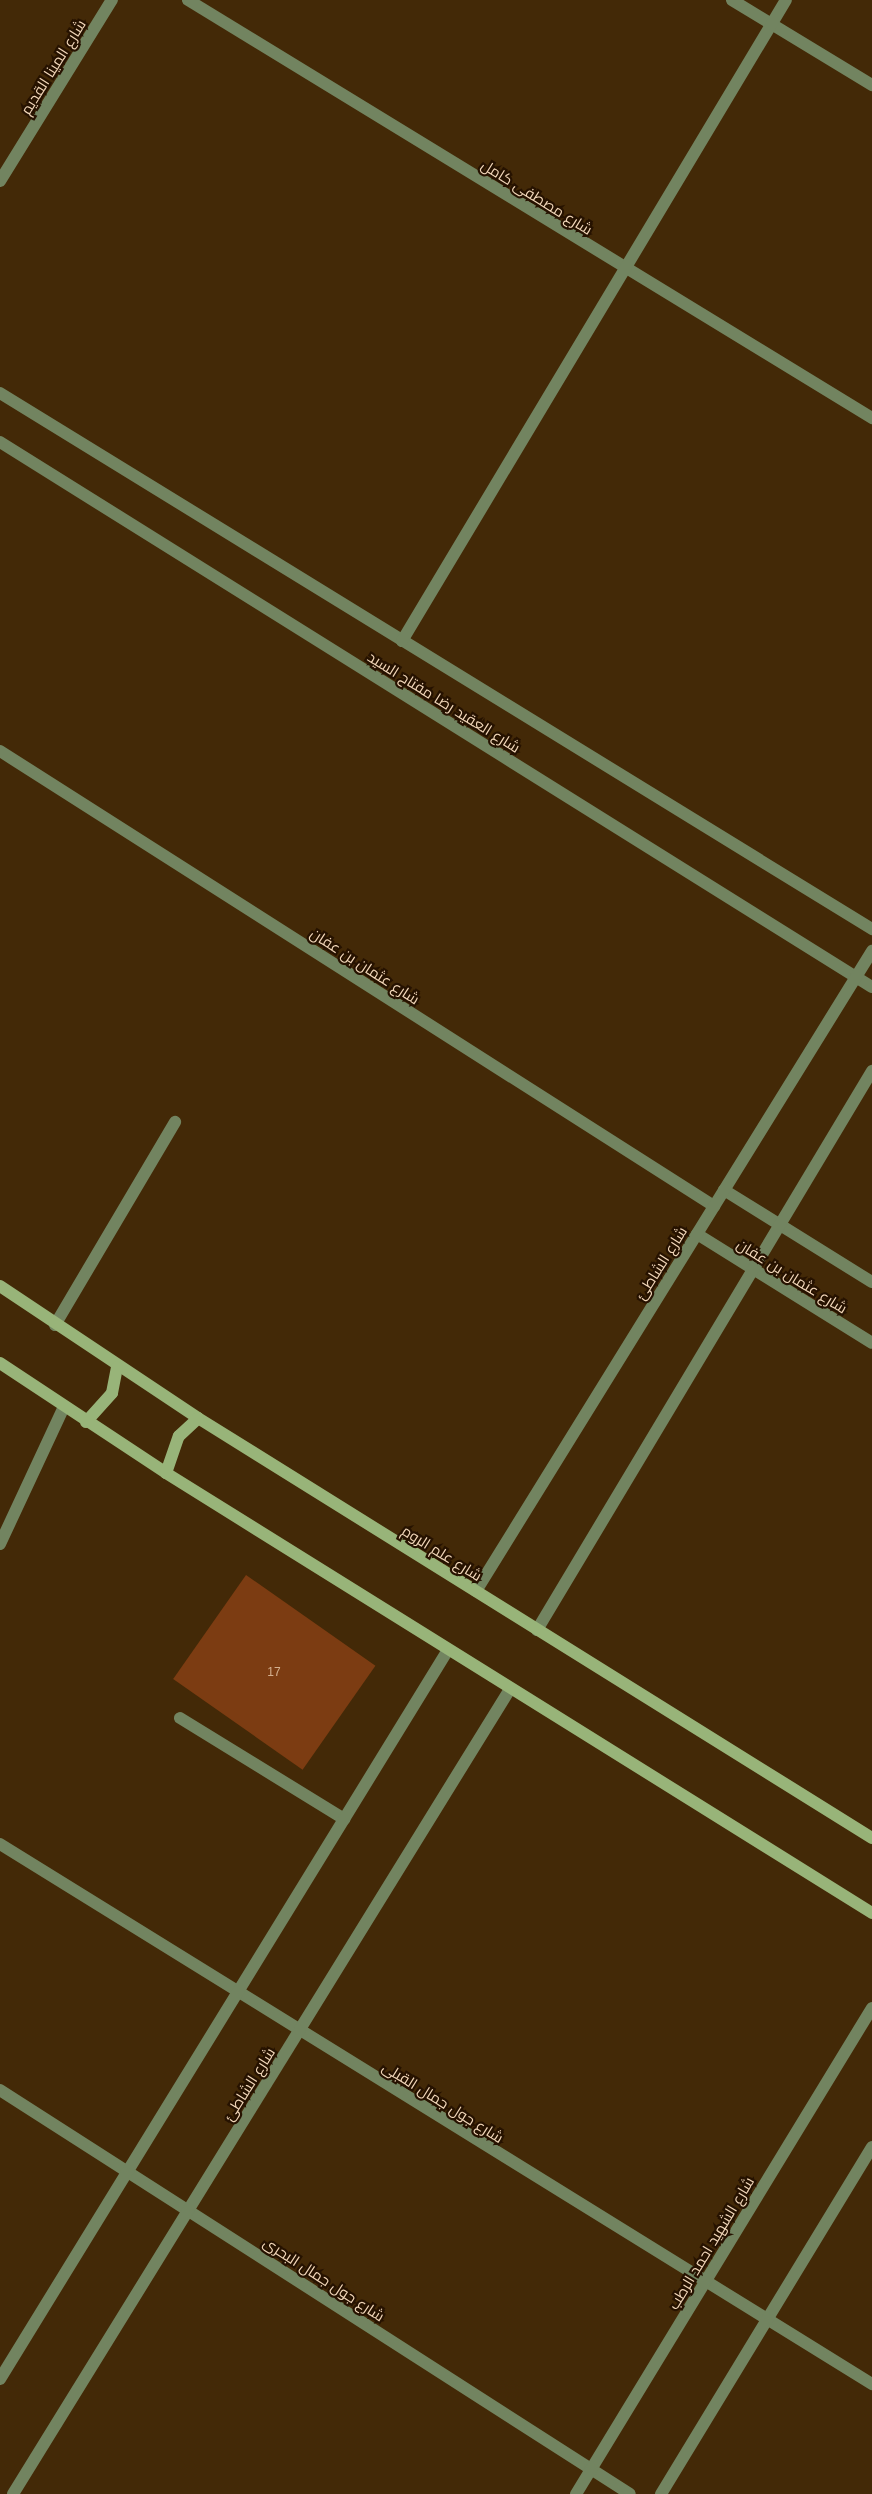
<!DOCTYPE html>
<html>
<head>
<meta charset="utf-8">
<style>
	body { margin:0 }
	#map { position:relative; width:872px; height:2494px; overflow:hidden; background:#432907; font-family:Helvetica,Cairo,sans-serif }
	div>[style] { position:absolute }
	.building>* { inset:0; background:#7c3c12; transform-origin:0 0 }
	.street>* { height:12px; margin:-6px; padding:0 6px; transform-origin:6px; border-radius:6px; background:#728460 }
	.secondary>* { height:12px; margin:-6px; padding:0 6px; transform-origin:6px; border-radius:6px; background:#98b479 }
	span { translate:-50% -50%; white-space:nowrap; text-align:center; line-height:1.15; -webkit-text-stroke:4.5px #261200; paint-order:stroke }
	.number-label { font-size:12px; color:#d4b08f }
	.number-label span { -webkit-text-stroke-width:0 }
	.street-label { font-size:15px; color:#f2d7b9 }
</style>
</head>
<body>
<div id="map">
	<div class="building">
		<i style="left:246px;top:1575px;width:158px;height:127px;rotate:35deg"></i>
	</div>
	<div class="street">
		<i style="left:188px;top:0;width:802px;rotate:31.43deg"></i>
		<i style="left:732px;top:0;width:164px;rotate:31.3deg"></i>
		<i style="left:0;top:181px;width:213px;rotate:-58.3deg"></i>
		<i style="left:0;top:393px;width:1024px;rotate:31.58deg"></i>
		<i style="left:0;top:442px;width:1028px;rotate:32.01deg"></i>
		<i style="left:402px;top:641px;width:747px;rotate:-59.08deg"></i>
		<i style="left:0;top:751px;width:847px;rotate:32.51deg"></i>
		<i style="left:724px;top:1190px;width:174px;rotate:31.9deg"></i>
		<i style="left:697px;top:1234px;width:206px;rotate:31.9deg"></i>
		<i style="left:55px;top:1325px;width:236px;rotate:-59.4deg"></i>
		<i style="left:0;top:1544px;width:151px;rotate:-65deg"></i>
		<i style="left:476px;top:1591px;width:753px;rotate:-58.25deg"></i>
		<i style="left:537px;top:1630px;width:652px;rotate:-59.07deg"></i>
		<i style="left:180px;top:1718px;width:193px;rotate:31.6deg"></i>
		<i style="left:0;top:1844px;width:1026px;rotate:31.77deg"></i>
		<i style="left:0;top:2090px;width:748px;rotate:32.67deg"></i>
		<i style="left:0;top:2379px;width:856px;rotate:-58.43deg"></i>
		<i style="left:13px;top:2494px;width:946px;rotate:-58.31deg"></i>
		<i style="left:576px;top:2494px;width:569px;rotate:-58.66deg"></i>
		<i style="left:661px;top:2494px;width:406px;rotate:-58.7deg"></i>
	</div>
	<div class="secondary">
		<i style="left:0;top:1286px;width:238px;rotate:33.7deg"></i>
		<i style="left:198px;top:1418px;width:794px;rotate:31.93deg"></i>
		<i style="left:0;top:1363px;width:199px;rotate:33.5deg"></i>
		<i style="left:166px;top:1473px;width:832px;rotate:31.93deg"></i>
		<i style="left:86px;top:1422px;width:39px;rotate:-48deg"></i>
		<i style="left:112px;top:1393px;width:26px;rotate:-79deg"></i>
		<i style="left:166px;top:1473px;width:39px;rotate:-71deg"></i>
		<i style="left:179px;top:1436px;width:26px;rotate:-43deg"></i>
	</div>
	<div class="number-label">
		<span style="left:274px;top:1673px">17</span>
	</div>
	<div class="street-label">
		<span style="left:53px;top:67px;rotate:-58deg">شارع المينا القديم</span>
		<span style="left:537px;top:197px;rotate:32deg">شارع مصطفى كامل</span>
		<span style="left:444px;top:702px;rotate:32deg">شارع العقيد رضا مفتاح السيد</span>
		<span style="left:365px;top:966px;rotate:33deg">شارع عثمان بن عفان</span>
		<span style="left:661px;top:1263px;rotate:-58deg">شارع الشاطئ</span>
		<span style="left:792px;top:1276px;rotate:32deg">شارع عثمان بن عفان</span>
		<span style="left:442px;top:1553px;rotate:32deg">شارع علم الروم</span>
		<span style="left:249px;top:2084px;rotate:-58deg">شارع الشاطئ</span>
		<span style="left:443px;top:2102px;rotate:32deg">شارع جول جمال القبلى</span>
		<span style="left:711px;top:2243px;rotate:-59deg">شارع الشهيد احمد الرطب</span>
		<span style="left:324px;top:2279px;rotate:33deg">شارع جول جمال البحرى</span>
	</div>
</div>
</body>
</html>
